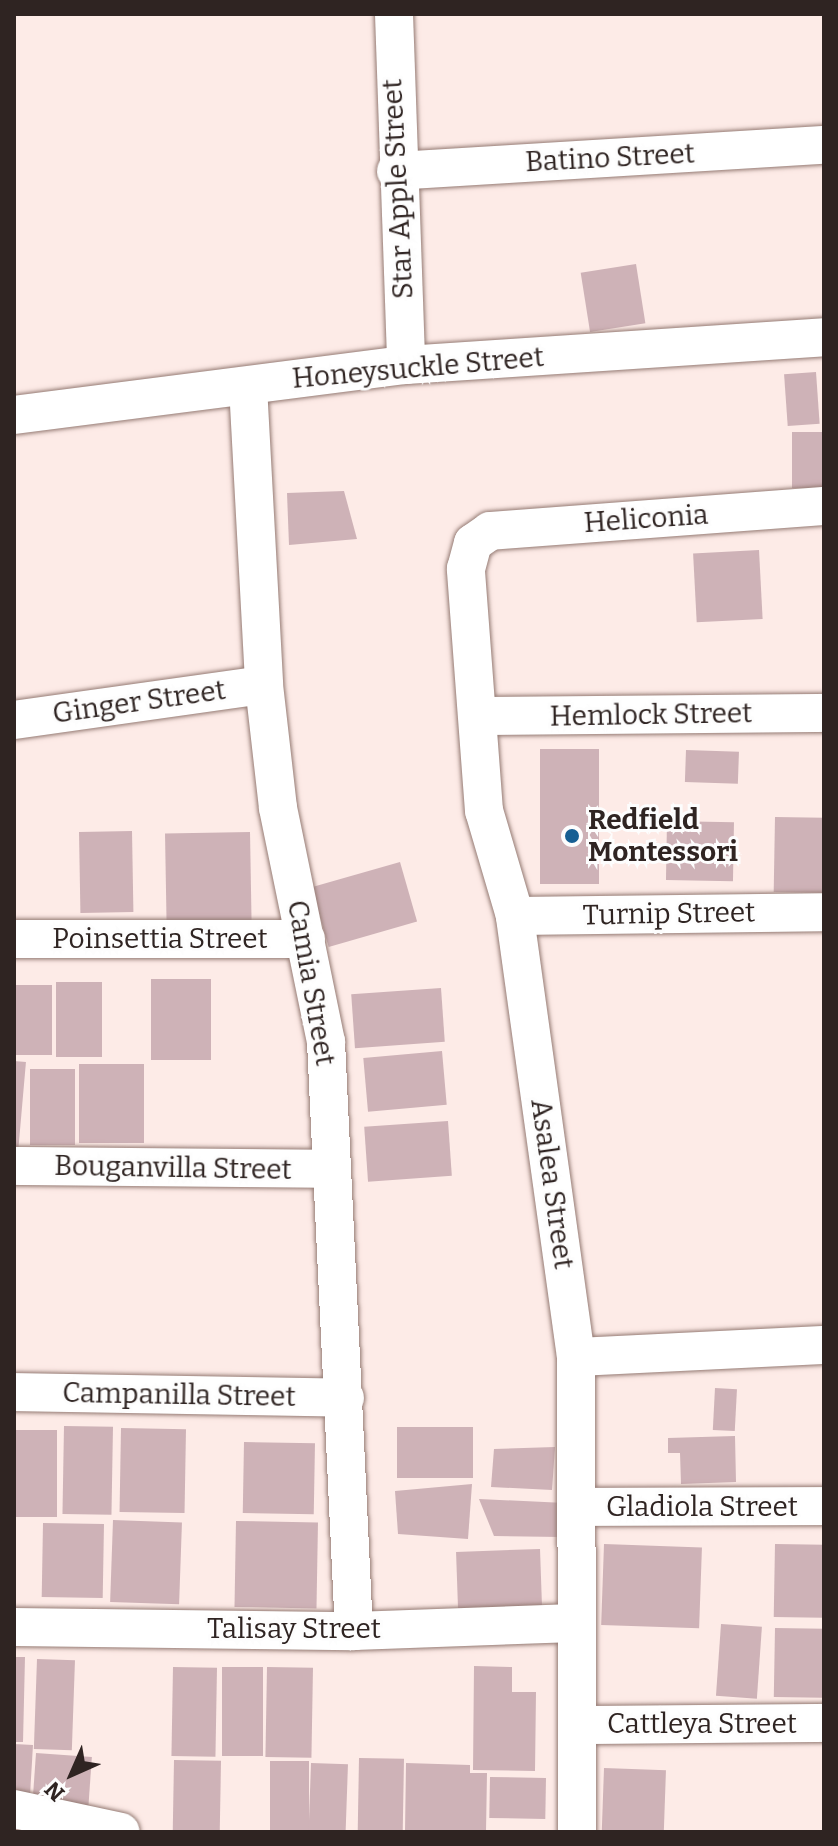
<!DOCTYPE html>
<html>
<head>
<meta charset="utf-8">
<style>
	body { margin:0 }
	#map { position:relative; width:838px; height:1846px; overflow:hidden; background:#fdebe7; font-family:Bitter,serif }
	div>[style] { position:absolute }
	.building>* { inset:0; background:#ceb2b7; transform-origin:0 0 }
	.roads { filter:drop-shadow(0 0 2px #957b74) drop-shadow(0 0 2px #957b74) }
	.street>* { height:38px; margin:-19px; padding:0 19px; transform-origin:19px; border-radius:19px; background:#fff }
	.dots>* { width:22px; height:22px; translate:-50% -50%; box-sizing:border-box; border:4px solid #fdfdfd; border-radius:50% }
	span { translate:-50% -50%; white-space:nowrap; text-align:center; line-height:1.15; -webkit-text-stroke:6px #fdfdfd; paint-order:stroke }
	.street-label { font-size:28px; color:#2f2422 }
	.poi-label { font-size:28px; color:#2f2422; font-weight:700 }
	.left { translate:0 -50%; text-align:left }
	.frame { position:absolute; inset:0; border:16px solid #2f2422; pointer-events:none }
	.north { position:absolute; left:32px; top:1734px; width:80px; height:80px; -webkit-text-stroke:6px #fdfdfd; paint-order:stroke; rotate:225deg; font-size:22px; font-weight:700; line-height:32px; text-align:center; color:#2f2422 }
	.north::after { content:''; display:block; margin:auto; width:28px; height:36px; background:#2f2422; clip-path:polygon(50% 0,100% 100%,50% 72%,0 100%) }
</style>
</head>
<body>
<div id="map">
	<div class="building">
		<i style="left:636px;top:264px;width:60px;height:56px;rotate:81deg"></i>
		<i style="left:816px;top:372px;width:52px;height:32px;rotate:86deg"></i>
		<i style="left:792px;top:432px;width:32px;height:56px"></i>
		<i style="clip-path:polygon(344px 491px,357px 539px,289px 545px,287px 493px)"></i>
		<i style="left:759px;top:550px;width:69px;height:66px;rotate:87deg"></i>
		<i style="left:540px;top:749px;width:59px;height:135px"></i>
		<i style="left:686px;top:750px;width:53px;height:32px;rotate:2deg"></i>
		<i style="left:775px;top:817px;width:49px;height:75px;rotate:1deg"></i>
		<i style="left:667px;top:821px;width:67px;height:59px;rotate:1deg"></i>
		<i style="left:132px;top:831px;width:81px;height:53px;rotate:89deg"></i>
		<i style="left:250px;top:832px;width:89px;height:85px;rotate:89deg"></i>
		<i style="left:400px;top:862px;width:62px;height:92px;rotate:74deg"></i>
		<i style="left:151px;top:979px;width:60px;height:81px"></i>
		<i style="left:102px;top:982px;width:75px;height:46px;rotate:90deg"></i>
		<i style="left:14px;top:985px;width:38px;height:70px"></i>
		<i style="left:441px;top:988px;width:54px;height:90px;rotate:86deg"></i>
		<i style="left:442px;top:1051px;width:54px;height:79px;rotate:85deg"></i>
		<i style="left:14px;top:1061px;width:12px;height:86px;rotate:5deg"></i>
		<i style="left:79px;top:1064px;width:65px;height:79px"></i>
		<i style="left:30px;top:1069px;width:45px;height:76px"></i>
		<i style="left:448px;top:1121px;width:55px;height:84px;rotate:86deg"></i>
		<i style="left:715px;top:1388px;width:22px;height:42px;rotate:3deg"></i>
		<i style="left:64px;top:1426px;width:49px;height:88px;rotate:1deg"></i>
		<i style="left:397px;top:1427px;width:76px;height:51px"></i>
		<i style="left:121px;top:1428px;width:65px;height:84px;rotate:1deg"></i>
		<i style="left:14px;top:1430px;width:43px;height:87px"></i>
		<i style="clip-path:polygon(735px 1436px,736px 1482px,681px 1484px,680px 1453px,668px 1453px,668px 1438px)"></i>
		<i style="left:244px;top:1442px;width:71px;height:71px;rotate:1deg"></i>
		<i style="clip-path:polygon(555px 1447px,552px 1490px,491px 1487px,494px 1449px)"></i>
		<i style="clip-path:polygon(472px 1484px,468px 1539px,398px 1534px,395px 1491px)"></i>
		<i style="clip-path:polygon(479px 1499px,565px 1503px,560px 1537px,494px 1536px)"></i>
		<i style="left:113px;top:1520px;width:69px;height:82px;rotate:2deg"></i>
		<i style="left:236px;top:1521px;width:82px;height:86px;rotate:1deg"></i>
		<i style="left:43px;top:1523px;width:61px;height:74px;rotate:1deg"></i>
		<i style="left:604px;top:1544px;width:98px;height:81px;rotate:2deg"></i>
		<i style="left:775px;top:1544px;width:49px;height:73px;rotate:1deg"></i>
		<i style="left:540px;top:1549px;width:57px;height:84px;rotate:88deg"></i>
		<i style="left:721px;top:1624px;width:41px;height:72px;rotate:4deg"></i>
		<i style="left:775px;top:1628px;width:49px;height:69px;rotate:1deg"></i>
		<i style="clip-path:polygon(14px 1657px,25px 1657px,23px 1742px,14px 1742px)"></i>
		<i style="left:37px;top:1659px;width:38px;height:90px;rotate:2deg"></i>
		<i style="clip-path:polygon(474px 1666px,512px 1667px,512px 1692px,536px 1692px,535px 1771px,473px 1770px)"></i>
		<i style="left:173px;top:1667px;width:44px;height:89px;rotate:1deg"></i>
		<i style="left:222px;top:1667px;width:41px;height:89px"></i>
		<i style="left:267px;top:1667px;width:46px;height:90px;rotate:1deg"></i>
		<i style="clip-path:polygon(14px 1744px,33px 1745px,30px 1795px,14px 1794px)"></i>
		<i style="left:36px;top:1753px;width:56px;height:50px;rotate:4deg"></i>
		<i style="left:359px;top:1758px;width:45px;height:74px;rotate:1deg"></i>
		<i style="left:174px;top:1760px;width:47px;height:71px;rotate:1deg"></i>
		<i style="left:270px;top:1761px;width:39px;height:71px"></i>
		<i style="left:311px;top:1763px;width:37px;height:69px;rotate:2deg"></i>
		<i style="clip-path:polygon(406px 1763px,470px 1765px,470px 1773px,487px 1773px,486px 1832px,405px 1832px)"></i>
		<i style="left:604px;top:1768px;width:62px;height:63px;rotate:2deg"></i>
		<i style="left:490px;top:1777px;width:56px;height:41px;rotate:1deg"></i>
	</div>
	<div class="roads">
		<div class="street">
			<i style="left:394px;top:14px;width:351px;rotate:88deg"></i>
			<i style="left:396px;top:171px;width:429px;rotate:-3.5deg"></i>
			<i style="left:248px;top:386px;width:299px;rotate:86.9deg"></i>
			<i style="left:264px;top:685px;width:124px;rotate:83.5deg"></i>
			<i style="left:278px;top:808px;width:239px;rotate:78.4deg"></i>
			<i style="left:326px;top:1042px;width:590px;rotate:87.28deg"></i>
			<i style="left:14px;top:415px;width:395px;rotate:-7.3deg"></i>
			<i style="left:406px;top:365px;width:419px;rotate:-3.8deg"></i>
			<i style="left:478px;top:716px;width:346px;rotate:-0.5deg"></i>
			<i style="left:14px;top:720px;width:252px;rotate:-8deg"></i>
			<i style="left:515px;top:916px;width:309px;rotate:-0.7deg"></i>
			<i style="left:14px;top:939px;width:292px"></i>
			<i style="left:14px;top:1166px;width:317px;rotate:0.5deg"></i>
			<i style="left:576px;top:1357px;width:248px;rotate:-2.8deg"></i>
			<i style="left:14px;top:1392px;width:331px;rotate:1deg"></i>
			<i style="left:579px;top:1507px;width:245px;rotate:-0.2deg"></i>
			<i style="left:14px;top:1627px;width:340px;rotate:0.7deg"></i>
			<i style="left:354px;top:1631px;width:220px;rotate:-2.1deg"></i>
			<i style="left:581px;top:1725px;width:243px;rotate:-0.5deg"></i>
			<i style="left:14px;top:1809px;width:109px;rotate:12.1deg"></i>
			<i style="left:577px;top:1832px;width:475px;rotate:-90.1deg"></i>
			<i style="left:576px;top:1357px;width:445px;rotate:-97.9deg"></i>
			<i style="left:515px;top:916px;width:109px;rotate:-106.4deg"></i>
			<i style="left:484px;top:811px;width:243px;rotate:-94.3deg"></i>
			<i style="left:466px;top:569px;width:27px;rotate:-75deg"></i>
			<i style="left:473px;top:543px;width:21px;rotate:-35deg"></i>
			<i style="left:490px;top:531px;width:335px;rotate:-4.3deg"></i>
		</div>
	</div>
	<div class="dots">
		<i style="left:572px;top:836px;background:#175f93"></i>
	</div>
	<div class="street-label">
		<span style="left:610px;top:158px;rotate:-3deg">Batino Street</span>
		<span style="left:398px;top:189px;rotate:-93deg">Star Apple Street</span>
		<span style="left:418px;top:368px;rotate:-5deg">Honeysuckle Street</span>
		<span style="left:646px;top:519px;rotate:-4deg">Heliconia</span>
		<span style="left:139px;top:702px;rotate:-8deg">Ginger Street</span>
		<span style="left:651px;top:715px;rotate:-1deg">Hemlock Street</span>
		<span style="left:669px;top:914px;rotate:-1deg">Turnip Street</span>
		<span style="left:160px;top:939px">Poinsettia Street</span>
		<span style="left:311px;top:983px;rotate:80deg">Camia Street</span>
		<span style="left:173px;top:1168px;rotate:1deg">Bouganvilla Street</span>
		<span style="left:552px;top:1184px;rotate:82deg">Asalea Street</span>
		<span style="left:179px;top:1395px;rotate:1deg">Campanilla Street</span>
		<span style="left:702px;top:1507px">Gladiola Street</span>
		<span style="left:294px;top:1629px">Talisay Street</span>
		<span style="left:702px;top:1724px">Cattleya Street</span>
	</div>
	<div class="poi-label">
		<span class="left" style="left:588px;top:836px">Redfield<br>Montessori</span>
	</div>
	<div class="frame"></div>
	<div class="north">N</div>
</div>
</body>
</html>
